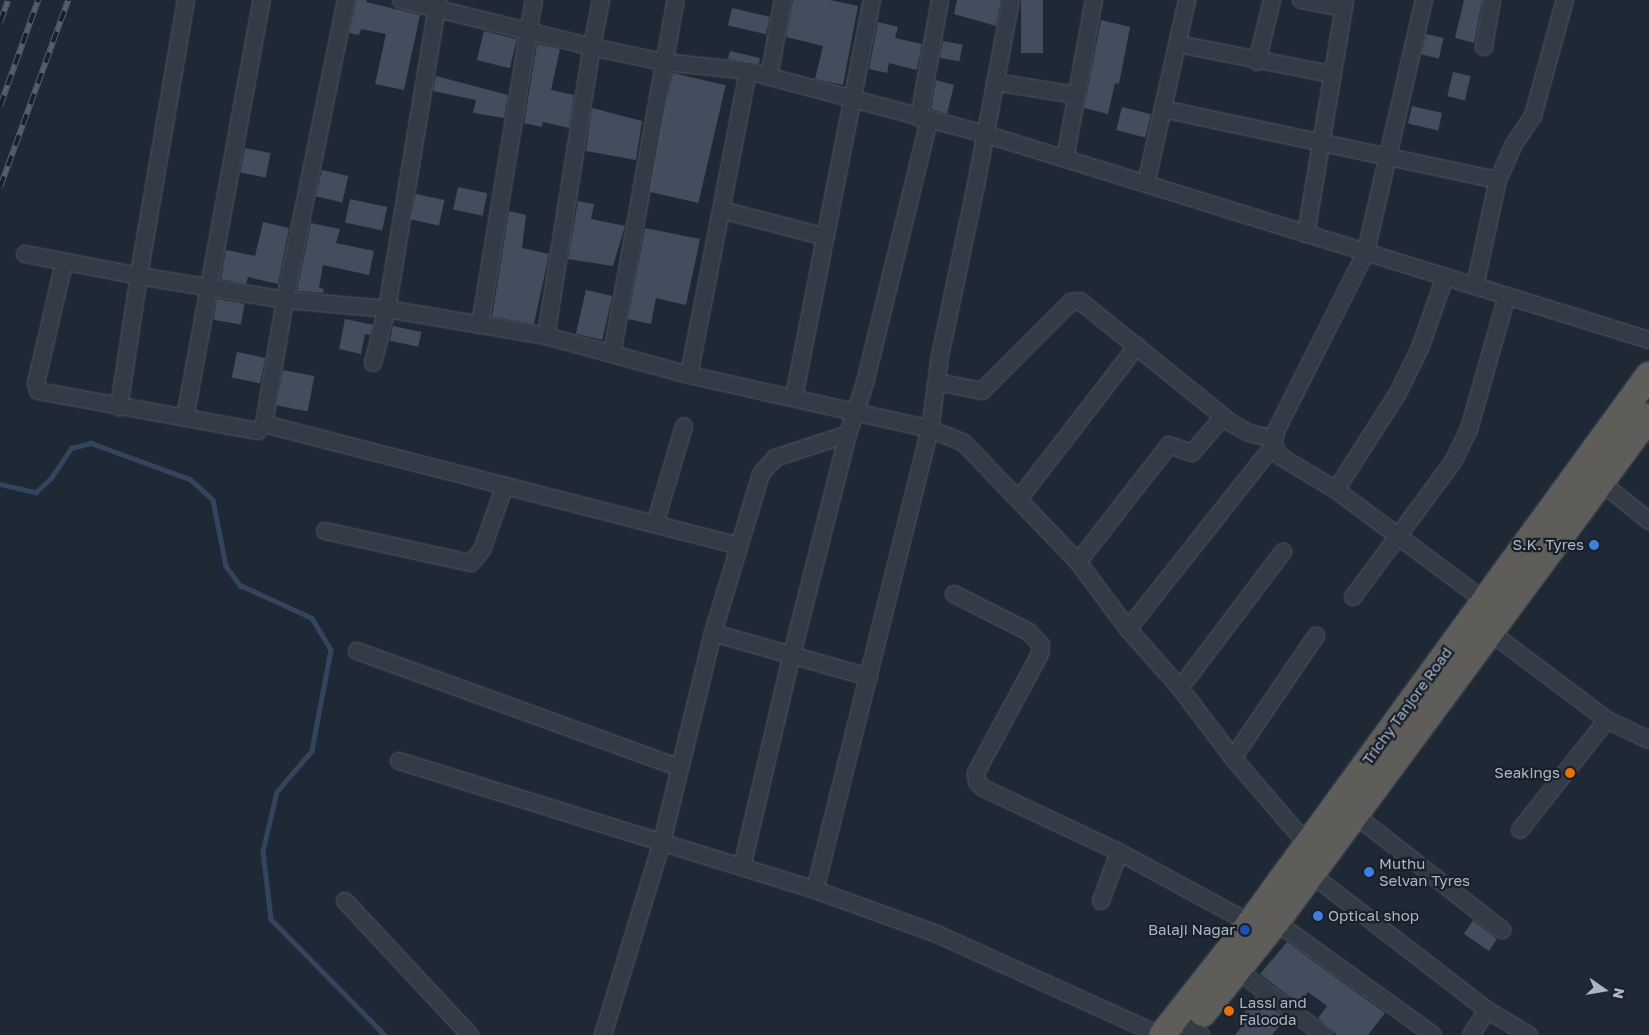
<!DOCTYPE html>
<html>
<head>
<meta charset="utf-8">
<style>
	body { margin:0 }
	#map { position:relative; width:1649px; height:1035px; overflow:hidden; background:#1f2935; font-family:"Golos Text",sans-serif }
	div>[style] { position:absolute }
	.stream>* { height:4.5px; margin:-2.25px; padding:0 2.25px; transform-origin:2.25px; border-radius:2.25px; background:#32455d }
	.building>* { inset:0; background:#424e5d; transform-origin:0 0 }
	.roads { filter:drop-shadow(0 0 1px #505864) drop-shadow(0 0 1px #505864) }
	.minor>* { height:16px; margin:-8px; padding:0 8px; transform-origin:8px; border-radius:8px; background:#323b46 }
	.trunk>* { height:26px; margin:-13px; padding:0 13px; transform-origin:13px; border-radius:13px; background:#5e5d5a }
	.rail>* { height:5.5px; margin-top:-2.75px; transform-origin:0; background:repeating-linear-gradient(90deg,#18202a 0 11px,#545f6d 0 22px); box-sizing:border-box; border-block:1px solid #545f6d }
	.dots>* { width:14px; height:14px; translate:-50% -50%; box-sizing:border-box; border:2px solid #18202a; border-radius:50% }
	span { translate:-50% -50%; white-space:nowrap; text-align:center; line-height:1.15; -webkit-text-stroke:4.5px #18202a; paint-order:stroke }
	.poi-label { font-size:15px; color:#acb5c3 }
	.right { translate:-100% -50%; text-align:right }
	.left { translate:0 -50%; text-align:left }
	.street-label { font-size:15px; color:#acb5c3 }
	.north { position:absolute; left:1579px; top:965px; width:50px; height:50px; -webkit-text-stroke:4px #18202a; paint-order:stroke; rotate:103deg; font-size:14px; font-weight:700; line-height:20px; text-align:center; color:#acb5c3 }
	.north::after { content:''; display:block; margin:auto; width:18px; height:22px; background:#acb5c3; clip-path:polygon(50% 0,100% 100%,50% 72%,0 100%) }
</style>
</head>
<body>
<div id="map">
	<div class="stream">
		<i style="left:0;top:484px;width:37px;rotate:13deg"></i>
		<i style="left:36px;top:492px;width:21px;rotate:-43deg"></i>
		<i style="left:51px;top:478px;width:36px;rotate:-56deg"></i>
		<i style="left:71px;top:448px;width:21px;rotate:-14deg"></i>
		<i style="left:91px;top:443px;width:105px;rotate:20deg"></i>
		<i style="left:190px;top:479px;width:31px;rotate:42deg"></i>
		<i style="left:213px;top:500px;width:67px;rotate:78.9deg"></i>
		<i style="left:226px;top:566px;width:24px;rotate:54deg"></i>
		<i style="left:240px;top:585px;width:79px;rotate:24.6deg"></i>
		<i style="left:312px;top:618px;width:37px;rotate:59deg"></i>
		<i style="left:331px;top:650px;width:103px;rotate:100.7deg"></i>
		<i style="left:312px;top:751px;width:54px;rotate:130.5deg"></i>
		<i style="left:277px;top:792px;width:61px;rotate:103.3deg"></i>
		<i style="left:263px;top:851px;width:68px;rotate:83.3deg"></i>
		<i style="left:271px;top:919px;width:163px;rotate:45.5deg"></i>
	</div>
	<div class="building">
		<i style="clip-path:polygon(356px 0,367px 0,366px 2px,420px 15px,404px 90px,375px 84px,386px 34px,361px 29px,359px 35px,349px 33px)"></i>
		<i style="clip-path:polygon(793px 0,830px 0,858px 6px,843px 85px,815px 79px,823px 46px,786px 37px)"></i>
		<i style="clip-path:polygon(957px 0,1001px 0,996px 26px,954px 14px)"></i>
		<i style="left:1021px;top:0;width:22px;height:53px"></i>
		<i style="clip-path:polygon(1464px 0,1482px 0,1474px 43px,1455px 38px)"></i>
		<i style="left:732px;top:8px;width:39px;height:18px;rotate:13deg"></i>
		<i style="clip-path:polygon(1101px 20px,1130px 27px,1119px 84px,1115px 83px,1108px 114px,1084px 108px)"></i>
		<i style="clip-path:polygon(878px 22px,898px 27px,895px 38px,922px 44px,917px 70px,889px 63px,887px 73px,869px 69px)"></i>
		<i style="left:484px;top:31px;width:34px;height:30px;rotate:14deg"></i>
		<i style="left:1426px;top:34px;width:18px;height:21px;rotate:13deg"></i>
		<i style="left:943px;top:41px;width:20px;height:17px;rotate:11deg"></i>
		<i style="clip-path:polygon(537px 44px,560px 49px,551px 90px,574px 95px,569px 128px,543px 122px,542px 127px,524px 123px)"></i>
		<i style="clip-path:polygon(730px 51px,760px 58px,759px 64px,728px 59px)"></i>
		<i style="left:1453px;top:72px;width:18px;height:25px;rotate:13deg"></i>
		<i style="left:673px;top:73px;width:54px;height:121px;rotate:13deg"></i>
		<i style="clip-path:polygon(436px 76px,508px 95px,504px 118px,473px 113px,476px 100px,433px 91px)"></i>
		<i style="clip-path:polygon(936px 80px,954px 85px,947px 114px,931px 109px)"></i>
		<i style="left:1412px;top:106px;width:31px;height:18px;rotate:13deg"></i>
		<i style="left:1122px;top:107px;width:30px;height:24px;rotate:14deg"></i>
		<i style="clip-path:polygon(592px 108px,642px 121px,636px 160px,586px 151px)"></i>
		<i style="left:245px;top:148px;width:26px;height:25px;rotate:11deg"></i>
		<i style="left:322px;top:170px;width:27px;height:27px;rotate:13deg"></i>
		<i style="left:458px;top:187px;width:30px;height:23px;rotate:12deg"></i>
		<i style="left:416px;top:194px;width:29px;height:26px;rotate:12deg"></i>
		<i style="left:350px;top:199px;width:38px;height:24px;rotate:12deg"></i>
		<i style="clip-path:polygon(578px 201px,594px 204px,591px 219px,625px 226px,613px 266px,568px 259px)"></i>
		<i style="clip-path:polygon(509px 211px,526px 215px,522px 248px,549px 254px,534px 324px,492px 317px)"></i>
		<i style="clip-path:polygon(263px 222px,289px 228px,278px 284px,248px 277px,246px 284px,221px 279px,226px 250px,255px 256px)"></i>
		<i style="clip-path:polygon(311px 223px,340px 229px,336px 243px,374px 251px,369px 275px,323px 265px,319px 288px,324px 289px,323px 293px,297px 291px)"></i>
		<i style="clip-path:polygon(645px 228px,700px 239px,686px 305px,656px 298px,651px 324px,628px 319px)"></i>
		<i style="left:586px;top:290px;width:27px;height:45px;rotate:13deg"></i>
		<i style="left:217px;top:299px;width:28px;height:21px;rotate:10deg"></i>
		<i style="clip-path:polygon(345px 319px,373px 325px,370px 335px,365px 334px,361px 354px,339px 349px)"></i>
		<i style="left:393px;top:326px;width:29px;height:15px;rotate:12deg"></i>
		<i style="left:237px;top:352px;width:29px;height:26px;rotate:12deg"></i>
		<i style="left:283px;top:370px;width:32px;height:36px;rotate:11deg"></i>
		<i style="clip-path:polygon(1473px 920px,1497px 939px,1489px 951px,1464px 934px)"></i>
		<i style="clip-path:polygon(1287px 942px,1385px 1013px,1368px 1035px,1337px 1035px,1318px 1018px,1327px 1006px,1308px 992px,1299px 1004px,1260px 974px)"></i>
		<i style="clip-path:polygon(1256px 997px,1285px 1018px,1272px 1035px,1235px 1035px,1249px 1017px,1244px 1013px)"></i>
	</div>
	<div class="roads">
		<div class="minor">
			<i style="left:186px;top:0;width:280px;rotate:99.7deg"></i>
			<i style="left:139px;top:276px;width:148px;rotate:9.3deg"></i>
			<i style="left:285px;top:300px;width:102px;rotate:5deg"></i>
			<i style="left:387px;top:309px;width:161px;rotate:9.6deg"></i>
			<i style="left:546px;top:336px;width:148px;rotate:15.3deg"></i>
			<i style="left:689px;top:375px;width:247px;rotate:12.6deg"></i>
			<i style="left:930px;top:429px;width:37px;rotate:22deg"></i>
			<i style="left:964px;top:443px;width:165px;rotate:46.2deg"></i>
			<i style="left:1078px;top:562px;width:84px;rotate:53.3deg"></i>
			<i style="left:1128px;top:629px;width:79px;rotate:48.6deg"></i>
			<i style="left:1180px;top:688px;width:88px;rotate:52.9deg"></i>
			<i style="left:1233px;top:758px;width:112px;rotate:49.3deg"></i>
			<i style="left:401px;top:0;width:197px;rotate:13.8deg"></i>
			<i style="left:592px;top:47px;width:48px;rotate:-79.2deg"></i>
			<i style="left:1301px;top:0;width:44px;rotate:10.5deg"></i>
			<i style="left:1424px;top:0;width:259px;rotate:103deg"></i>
			<i style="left:1366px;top:252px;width:200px;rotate:116.7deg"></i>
			<i style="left:1276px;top:431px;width:15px;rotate:101deg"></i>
			<i style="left:1273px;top:446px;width:14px;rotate:54deg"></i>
			<i style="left:1281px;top:457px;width:64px;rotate:31deg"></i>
			<i style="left:1336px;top:490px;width:186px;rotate:36.7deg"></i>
			<i style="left:1178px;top:44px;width:156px;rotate:11.1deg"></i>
			<i style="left:1484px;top:47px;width:48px;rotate:-80.3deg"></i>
			<i style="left:1257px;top:62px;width:64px;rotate:-76.4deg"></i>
			<i style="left:769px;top:77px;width:78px;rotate:-79.7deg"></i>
			<i style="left:995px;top:82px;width:81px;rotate:9.2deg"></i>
			<i style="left:1163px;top:109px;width:342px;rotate:12deg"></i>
			<i style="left:919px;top:118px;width:120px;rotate:-79.9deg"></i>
			<i style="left:1065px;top:159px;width:162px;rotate:-79.7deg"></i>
			<i style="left:1146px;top:184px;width:189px;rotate:-77.4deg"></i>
			<i style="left:722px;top:210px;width:107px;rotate:14.6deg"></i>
			<i style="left:1306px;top:234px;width:237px;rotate:-80.5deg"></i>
			<i style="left:25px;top:254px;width:116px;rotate:10.9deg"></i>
			<i style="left:139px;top:276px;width:133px;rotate:98.7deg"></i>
			<i style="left:64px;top:263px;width:123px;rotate:103.1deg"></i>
			<i style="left:36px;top:383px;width:8px;rotate:76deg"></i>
			<i style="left:38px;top:391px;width:224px;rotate:10.3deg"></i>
			<i style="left:258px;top:431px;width:9px;rotate:-49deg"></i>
			<i style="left:264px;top:424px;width:126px;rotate:-80.4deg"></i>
			<i style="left:285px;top:300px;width:306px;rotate:-78.5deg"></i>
			<i style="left:1475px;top:286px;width:108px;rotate:-77.8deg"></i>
			<i style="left:1498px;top:180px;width:39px;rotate:-66deg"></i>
			<i style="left:1514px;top:144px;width:34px;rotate:-56deg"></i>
			<i style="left:1533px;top:116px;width:120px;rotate:-74.6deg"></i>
			<i style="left:480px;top:325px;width:329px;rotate:-80.6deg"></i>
			<i style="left:546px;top:336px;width:293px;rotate:-81deg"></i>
			<i style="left:592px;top:47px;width:73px;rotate:11.9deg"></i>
			<i style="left:663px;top:62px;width:85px;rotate:6deg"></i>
			<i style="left:748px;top:71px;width:245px;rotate:14.9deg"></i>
			<i style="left:985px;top:134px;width:695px;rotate:17.24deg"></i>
			<i style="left:612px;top:354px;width:360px;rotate:-79.8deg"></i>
			<i style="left:373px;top:363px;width:56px;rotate:-75.5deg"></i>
			<i style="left:387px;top:309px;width:313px;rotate:-80.6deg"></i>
			<i style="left:689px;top:375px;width:310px;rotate:-79deg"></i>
			<i style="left:937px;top:382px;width:46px;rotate:11.3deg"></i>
			<i style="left:982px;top:391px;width:126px;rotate:-45deg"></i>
			<i style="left:1071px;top:302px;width:9px;rotate:-6deg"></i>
			<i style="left:1080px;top:301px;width:194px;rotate:38.9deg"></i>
			<i style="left:1231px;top:423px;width:21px;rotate:29deg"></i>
			<i style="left:1249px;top:433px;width:26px;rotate:13deg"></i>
			<i style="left:794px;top:397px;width:405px;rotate:-78.9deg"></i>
			<i style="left:185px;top:418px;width:425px;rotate:-79.6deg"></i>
			<i style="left:264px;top:424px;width:489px;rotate:14.4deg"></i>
			<i style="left:1601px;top:482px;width:62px;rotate:39.1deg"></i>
			<i style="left:1336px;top:490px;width:115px;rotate:-57.4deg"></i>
			<i style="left:1398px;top:393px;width:50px;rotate:-63.9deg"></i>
			<i style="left:1420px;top:348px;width:75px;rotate:-70.6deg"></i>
			<i style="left:1018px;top:500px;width:195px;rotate:-52.3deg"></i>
			<i style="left:655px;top:524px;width:102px;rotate:-73.5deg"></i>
			<i style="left:325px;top:531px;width:149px;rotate:12.4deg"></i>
			<i style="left:471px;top:563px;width:17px;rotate:-50deg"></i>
			<i style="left:482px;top:550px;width:66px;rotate:-70.5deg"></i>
			<i style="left:1078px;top:562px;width:148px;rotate:-52.1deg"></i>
			<i style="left:1169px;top:445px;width:24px;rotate:19deg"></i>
			<i style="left:1192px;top:453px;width:48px;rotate:-49.3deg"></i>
			<i style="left:954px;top:594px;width:84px;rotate:26.9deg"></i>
			<i style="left:1029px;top:632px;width:18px;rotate:47deg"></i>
			<i style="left:1041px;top:645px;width:9px;rotate:96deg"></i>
			<i style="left:1040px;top:654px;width:135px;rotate:118.3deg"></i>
			<i style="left:976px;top:773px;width:9px;rotate:84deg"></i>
			<i style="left:977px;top:782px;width:8px;rotate:45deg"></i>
			<i style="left:983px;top:788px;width:150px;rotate:25.2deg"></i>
			<i style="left:1119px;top:852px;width:149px;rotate:28.5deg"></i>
			<i style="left:1353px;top:597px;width:168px;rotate:-53.5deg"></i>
			<i style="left:1453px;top:462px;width:37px;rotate:-64deg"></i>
			<i style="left:1469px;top:429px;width:138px;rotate:-74.1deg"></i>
			<i style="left:1128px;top:629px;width:233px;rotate:-51.6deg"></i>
			<i style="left:1490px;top:632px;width:146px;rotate:36.9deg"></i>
			<i style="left:1607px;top:720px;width:47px;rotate:25.5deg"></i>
			<i style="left:713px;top:633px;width:162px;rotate:15.8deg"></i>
			<i style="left:357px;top:651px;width:341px;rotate:19.9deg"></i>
			<i style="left:1180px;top:688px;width:171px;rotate:-52.9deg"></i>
			<i style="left:1233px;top:758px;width:148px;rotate:-55.8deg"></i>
			<i style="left:399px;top:761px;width:436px;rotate:17.2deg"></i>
			<i style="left:815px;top:890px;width:130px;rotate:19.8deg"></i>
			<i style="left:937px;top:934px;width:245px;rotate:24.4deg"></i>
			<i style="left:1355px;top:815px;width:187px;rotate:38deg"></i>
			<i style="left:1520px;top:830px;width:140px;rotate:-51.7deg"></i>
			<i style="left:742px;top:867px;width:219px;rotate:-76.8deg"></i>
			<i style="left:792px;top:654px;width:227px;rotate:-75.7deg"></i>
			<i style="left:848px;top:434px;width:54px;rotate:-71.6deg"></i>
			<i style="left:865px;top:383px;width:270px;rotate:-76.3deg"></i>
			<i style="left:1311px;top:874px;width:222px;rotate:37.7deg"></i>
			<i style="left:1487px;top:1010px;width:49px;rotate:30.8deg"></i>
			<i style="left:815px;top:890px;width:475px;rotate:-76deg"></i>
			<i style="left:930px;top:429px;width:74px;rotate:-82.2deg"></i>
			<i style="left:940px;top:356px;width:175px;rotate:-78.1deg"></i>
			<i style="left:976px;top:185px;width:188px;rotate:-79.3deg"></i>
			<i style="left:345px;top:901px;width:183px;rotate:47deg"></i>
			<i style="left:1101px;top:901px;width:52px;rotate:-69.8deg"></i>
			<i style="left:1276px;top:922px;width:193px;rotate:35.7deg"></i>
			<i style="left:1237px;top:970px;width:109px;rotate:36.8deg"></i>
			<i style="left:1190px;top:1028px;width:13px;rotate:32deg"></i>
			<i style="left:603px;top:1035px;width:202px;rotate:-73deg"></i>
			<i style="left:662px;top:842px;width:215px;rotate:-76.3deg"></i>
			<i style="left:713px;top:633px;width:166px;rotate:-73.2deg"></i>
			<i style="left:761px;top:474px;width:21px;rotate:-49deg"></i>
			<i style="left:775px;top:458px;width:77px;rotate:-18.2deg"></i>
			<i style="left:1471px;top:1035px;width:30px;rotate:-57deg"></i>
		</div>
		<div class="trunk">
			<i style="left:1203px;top:1013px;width:117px;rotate:-51.3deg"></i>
			<i style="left:1276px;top:922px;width:628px;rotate:-53.55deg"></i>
			<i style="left:1162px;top:1035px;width:134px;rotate:-51.7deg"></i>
			<i style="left:1245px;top:930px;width:686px;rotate:-53.95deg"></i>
		</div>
	</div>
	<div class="rail">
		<i style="left:0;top:22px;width:23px;rotate:-70deg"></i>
		<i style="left:0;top:106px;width:113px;rotate:-70.3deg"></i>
		<i style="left:0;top:187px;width:199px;rotate:-70deg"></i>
	</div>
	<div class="dots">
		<i style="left:1594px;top:545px;background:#3f7fe0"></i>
		<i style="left:1570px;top:773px;background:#e8710a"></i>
		<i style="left:1369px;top:872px;background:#3f7fe0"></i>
		<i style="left:1318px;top:916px;background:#3f7fe0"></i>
		<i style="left:1245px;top:930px;background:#1a4fb4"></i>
		<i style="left:1229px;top:1011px;background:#e8710a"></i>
	</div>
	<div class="poi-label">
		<span class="right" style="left:1584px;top:545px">S.K. Tyres</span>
		<span class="right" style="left:1560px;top:773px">Seakings</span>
		<span class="left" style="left:1379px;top:872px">Muthu<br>Selvan Tyres</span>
		<span class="left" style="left:1328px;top:916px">Optical shop</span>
		<span class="right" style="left:1235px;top:930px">Balaji Nagar</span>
		<span class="left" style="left:1239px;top:1011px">Lassi and<br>Falooda</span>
	</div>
	<div class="street-label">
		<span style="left:1407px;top:706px;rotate:-54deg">Trichy Tanjore Road</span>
	</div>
	<div class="north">N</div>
</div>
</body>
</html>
